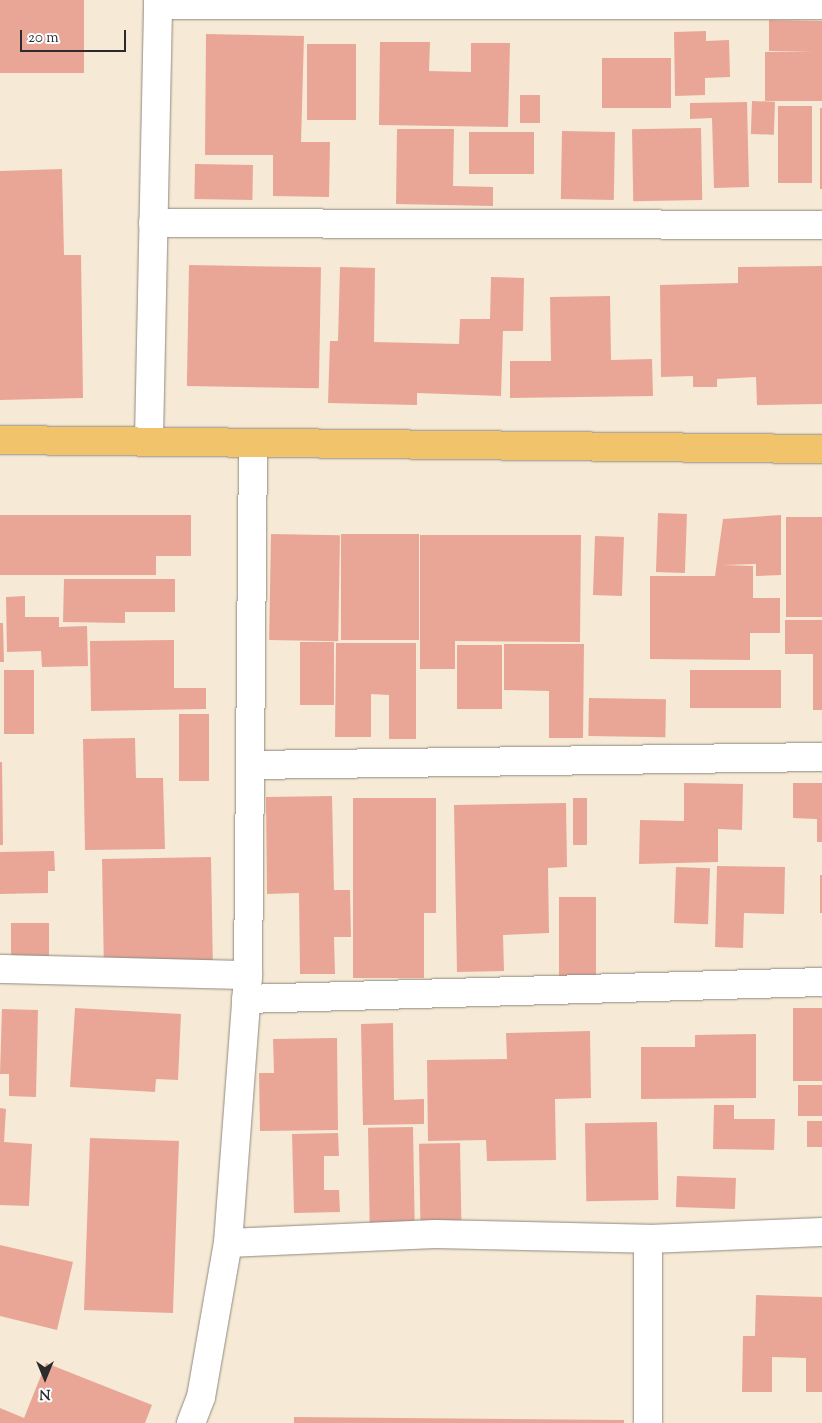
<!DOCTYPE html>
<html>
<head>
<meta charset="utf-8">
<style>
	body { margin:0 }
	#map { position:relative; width:822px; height:1423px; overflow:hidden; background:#f6e9d5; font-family:"Sorts Mill Goudy",serif }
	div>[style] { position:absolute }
	.building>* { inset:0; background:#e9a697; transform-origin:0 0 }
	.roads { filter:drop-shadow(0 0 1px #908a80) drop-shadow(0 0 1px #908a80) }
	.minor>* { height:28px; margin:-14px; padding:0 14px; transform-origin:14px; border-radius:14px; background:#fff }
	.major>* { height:28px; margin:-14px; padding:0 14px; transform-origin:14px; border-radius:14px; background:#f1c36a }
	span { translate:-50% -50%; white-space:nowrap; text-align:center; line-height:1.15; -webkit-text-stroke:4px #fff; paint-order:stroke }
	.north { position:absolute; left:20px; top:1353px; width:50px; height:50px; -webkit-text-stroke:4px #fff; paint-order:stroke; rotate:180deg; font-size:14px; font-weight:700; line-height:20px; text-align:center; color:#2b2b2b }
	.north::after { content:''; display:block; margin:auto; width:18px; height:22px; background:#2b2b2b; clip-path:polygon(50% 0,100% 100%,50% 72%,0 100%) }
	.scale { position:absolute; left:20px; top:30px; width:106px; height:22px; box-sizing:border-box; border:2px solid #2b2b2b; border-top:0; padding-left:6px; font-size:15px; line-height:18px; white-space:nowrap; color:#2b2b2b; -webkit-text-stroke:4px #fff; paint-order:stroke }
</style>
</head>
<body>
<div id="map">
	<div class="building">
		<i style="left:0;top:0;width:84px;height:73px"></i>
		<i style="clip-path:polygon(769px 20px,822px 21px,822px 101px,765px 101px,765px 52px,814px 52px,769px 51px)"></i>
		<i style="clip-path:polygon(706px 31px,706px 41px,729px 40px,730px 77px,705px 78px,705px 95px,675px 96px,674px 32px)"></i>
		<i style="clip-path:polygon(206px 34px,304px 36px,301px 142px,330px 142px,329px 197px,273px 196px,273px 155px,205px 155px)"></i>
		<i style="clip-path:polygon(380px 42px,430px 42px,429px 71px,471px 72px,471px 43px,510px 43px,508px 127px,379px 125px)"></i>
		<i style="left:307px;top:44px;width:49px;height:76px"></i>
		<i style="left:602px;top:58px;width:69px;height:50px"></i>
		<i style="left:520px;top:95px;width:20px;height:28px"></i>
		<i style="left:752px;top:101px;width:23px;height:33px;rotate:2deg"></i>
		<i style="clip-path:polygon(747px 102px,749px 187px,714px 188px,712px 118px,690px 119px,690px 103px)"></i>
		<i style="left:778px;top:106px;width:34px;height:77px"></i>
		<i style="left:820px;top:108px;width:2px;height:81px"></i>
		<i style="left:701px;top:128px;width:72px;height:69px;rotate:89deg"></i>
		<i style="clip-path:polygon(397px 129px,454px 129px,453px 186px,493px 187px,493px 206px,396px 204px)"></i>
		<i style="left:562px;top:131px;width:53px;height:68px;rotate:1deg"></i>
		<i style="left:469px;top:132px;width:65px;height:42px"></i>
		<i style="left:195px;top:164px;width:58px;height:35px;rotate:1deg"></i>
		<i style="clip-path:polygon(62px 169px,64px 255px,81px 255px,83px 398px,0 400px,0 171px)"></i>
		<i style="left:189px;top:265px;width:132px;height:121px;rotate:1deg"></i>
		<i style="clip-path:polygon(822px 266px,822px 404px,757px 405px,756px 377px,717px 379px,717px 387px,693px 387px,693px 376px,661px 377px,660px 285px,738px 283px,738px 267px)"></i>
		<i style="clip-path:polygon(340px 267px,375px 268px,374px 342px,459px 344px,460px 319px,490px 319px,491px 277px,524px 278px,523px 331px,503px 331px,501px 396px,417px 393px,417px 405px,328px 403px,330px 341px,338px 341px)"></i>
		<i style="clip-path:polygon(610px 296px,611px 360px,652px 359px,653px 396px,510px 398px,510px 361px,551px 361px,550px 297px)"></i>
		<i style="left:658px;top:513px;width:29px;height:59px;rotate:2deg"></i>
		<i style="clip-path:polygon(0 515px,191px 515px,191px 556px,156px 556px,156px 575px,0 575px)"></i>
		<i style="clip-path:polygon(781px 515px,781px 575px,756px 576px,756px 564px,723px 565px,753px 566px,753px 598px,780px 598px,780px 633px,750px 633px,750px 660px,650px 659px,650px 576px,715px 576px,723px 519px)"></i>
		<i style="left:786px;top:517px;width:36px;height:100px"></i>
		<i style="left:271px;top:534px;width:69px;height:106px;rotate:1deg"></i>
		<i style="left:341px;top:534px;width:78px;height:106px"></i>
		<i style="clip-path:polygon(420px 535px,581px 535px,580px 642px,455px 641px,455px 669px,420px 669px)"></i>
		<i style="left:595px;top:536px;width:29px;height:59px;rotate:2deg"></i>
		<i style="clip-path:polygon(64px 579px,175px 579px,175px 612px,125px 612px,125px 623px,63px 622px)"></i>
		<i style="clip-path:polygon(25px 596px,25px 617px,59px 617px,59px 627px,87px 626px,88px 666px,42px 667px,41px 651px,7px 652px,6px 597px)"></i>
		<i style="clip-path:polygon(785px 620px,822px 620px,822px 710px,813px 710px,813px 654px,785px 654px)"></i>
		<i style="clip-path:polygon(0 623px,3px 623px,4px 662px,0 662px)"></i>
		<i style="clip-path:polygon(174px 640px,174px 688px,206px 688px,206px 709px,91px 711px,90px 641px)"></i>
		<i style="left:300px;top:642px;width:34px;height:63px"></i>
		<i style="clip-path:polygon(336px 643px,416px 643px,416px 739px,389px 739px,389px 695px,371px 694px,371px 737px,335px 737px)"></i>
		<i style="clip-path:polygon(504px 644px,584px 644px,583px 738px,549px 738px,549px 691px,504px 690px)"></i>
		<i style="left:457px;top:645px;width:45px;height:64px"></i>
		<i style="left:4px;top:670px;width:30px;height:64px"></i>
		<i style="left:690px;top:670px;width:91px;height:38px"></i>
		<i style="left:589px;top:698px;width:77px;height:38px;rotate:1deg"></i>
		<i style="left:179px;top:714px;width:30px;height:67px"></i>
		<i style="clip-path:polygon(135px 738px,136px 778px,163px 778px,165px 849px,85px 850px,83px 739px)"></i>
		<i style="clip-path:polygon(0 762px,2px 762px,3px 845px,0 845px)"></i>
		<i style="clip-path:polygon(684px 783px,743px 784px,742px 830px,718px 829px,718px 862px,639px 864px,640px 820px,684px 821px)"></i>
		<i style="clip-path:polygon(793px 783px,822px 783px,822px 842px,817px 842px,817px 819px,793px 818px)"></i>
		<i style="clip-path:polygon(332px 796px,334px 890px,350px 890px,351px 937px,334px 937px,335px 974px,300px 974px,299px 893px,267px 894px,266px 797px)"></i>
		<i style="clip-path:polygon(353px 798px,436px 798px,436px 913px,424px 913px,424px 978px,353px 978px)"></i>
		<i style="left:573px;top:798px;width:14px;height:47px"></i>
		<i style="clip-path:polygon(566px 803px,567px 867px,548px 868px,549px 933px,503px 935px,504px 971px,457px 972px,454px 805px)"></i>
		<i style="clip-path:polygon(54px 851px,55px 871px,48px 871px,48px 893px,0 894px,0 852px)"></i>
		<i style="left:211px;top:857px;width:106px;height:109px;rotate:89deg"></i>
		<i style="clip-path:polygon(717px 866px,785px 867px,784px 914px,744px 913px,743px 948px,715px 947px)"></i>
		<i style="left:676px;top:867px;width:34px;height:56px;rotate:2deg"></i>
		<i style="left:820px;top:875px;width:2px;height:38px"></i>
		<i style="left:559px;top:897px;width:37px;height:80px"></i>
		<i style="left:11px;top:923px;width:38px;height:34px"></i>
		<i style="clip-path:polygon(75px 1008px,181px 1014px,178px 1080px,156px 1079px,155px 1092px,70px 1087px)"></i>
		<i style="left:793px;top:1008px;width:29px;height:73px"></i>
		<i style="clip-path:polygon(2px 1009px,38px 1010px,36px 1097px,9px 1096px,9px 1074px,0 1074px)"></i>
		<i style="clip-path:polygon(393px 1023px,394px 1100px,424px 1099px,424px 1124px,363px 1125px,361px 1024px)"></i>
		<i style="clip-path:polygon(590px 1031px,591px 1098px,555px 1099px,556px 1160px,487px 1161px,486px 1140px,428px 1141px,427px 1060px,507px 1059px,506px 1033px)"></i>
		<i style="clip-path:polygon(756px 1034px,756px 1098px,641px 1099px,641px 1047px,695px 1047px,695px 1035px)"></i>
		<i style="clip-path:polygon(337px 1038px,338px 1130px,260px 1131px,259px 1073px,274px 1073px,273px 1039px)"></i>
		<i style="left:822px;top:1085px;width:31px;height:24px;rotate:90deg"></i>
		<i style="clip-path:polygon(714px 1105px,734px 1105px,734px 1119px,775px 1119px,774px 1150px,713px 1149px)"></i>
		<i style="clip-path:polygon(0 1108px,6px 1109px,4px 1142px,32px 1144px,29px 1206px,0 1205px)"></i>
		<i style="left:807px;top:1121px;width:15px;height:26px"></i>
		<i style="left:657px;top:1122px;width:78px;height:72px;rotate:89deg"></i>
		<i style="left:413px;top:1127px;width:95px;height:45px;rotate:89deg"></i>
		<i style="clip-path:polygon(338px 1133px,339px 1156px,324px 1156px,324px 1190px,339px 1190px,340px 1212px,294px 1213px,292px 1134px)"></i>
		<i style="left:90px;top:1138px;width:89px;height:172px;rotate:2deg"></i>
		<i style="left:460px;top:1143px;width:81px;height:41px;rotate:89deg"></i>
		<i style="left:677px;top:1176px;width:59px;height:31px;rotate:2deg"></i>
		<i style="clip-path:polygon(0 1245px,73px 1262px,57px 1330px,0 1316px)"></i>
		<i style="clip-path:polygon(756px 1295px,822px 1297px,822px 1392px,806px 1392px,806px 1358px,772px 1357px,772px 1392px,742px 1392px,743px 1336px,755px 1336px)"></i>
		<i style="clip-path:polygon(46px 1363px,152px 1405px,145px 1423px,0 1423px,0 1408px,24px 1418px)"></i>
		<i style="clip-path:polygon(294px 1417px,624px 1420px,624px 1423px,294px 1423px)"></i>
	</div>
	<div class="roads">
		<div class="minor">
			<i style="left:158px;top:0;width:5px;rotate:90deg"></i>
			<i style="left:158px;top:5px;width:664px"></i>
			<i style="left:153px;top:223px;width:669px;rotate:0.17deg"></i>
			<i style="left:149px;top:438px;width:433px;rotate:-88.8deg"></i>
			<i style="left:250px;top:765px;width:572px;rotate:-0.8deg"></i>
			<i style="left:0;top:969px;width:248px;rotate:1.4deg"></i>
			<i style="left:246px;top:999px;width:576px;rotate:-1.69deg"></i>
			<i style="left:648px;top:1239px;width:184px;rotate:90deg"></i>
			<i style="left:228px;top:1243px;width:207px;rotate:-2.5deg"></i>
			<i style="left:435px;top:1234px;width:213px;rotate:1.3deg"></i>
			<i style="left:648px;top:1239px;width:174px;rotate:-2.3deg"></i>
			<i style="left:191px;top:1423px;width:28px;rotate:-69deg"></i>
			<i style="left:201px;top:1397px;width:156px;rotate:-80.1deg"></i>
			<i style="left:228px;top:1243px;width:269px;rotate:-85.7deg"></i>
			<i style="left:248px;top:975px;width:531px;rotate:-89.46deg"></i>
		</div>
		<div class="major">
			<i style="left:0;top:440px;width:822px;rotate:0.63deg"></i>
		</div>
	</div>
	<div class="north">N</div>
	<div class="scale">20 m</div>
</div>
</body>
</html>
